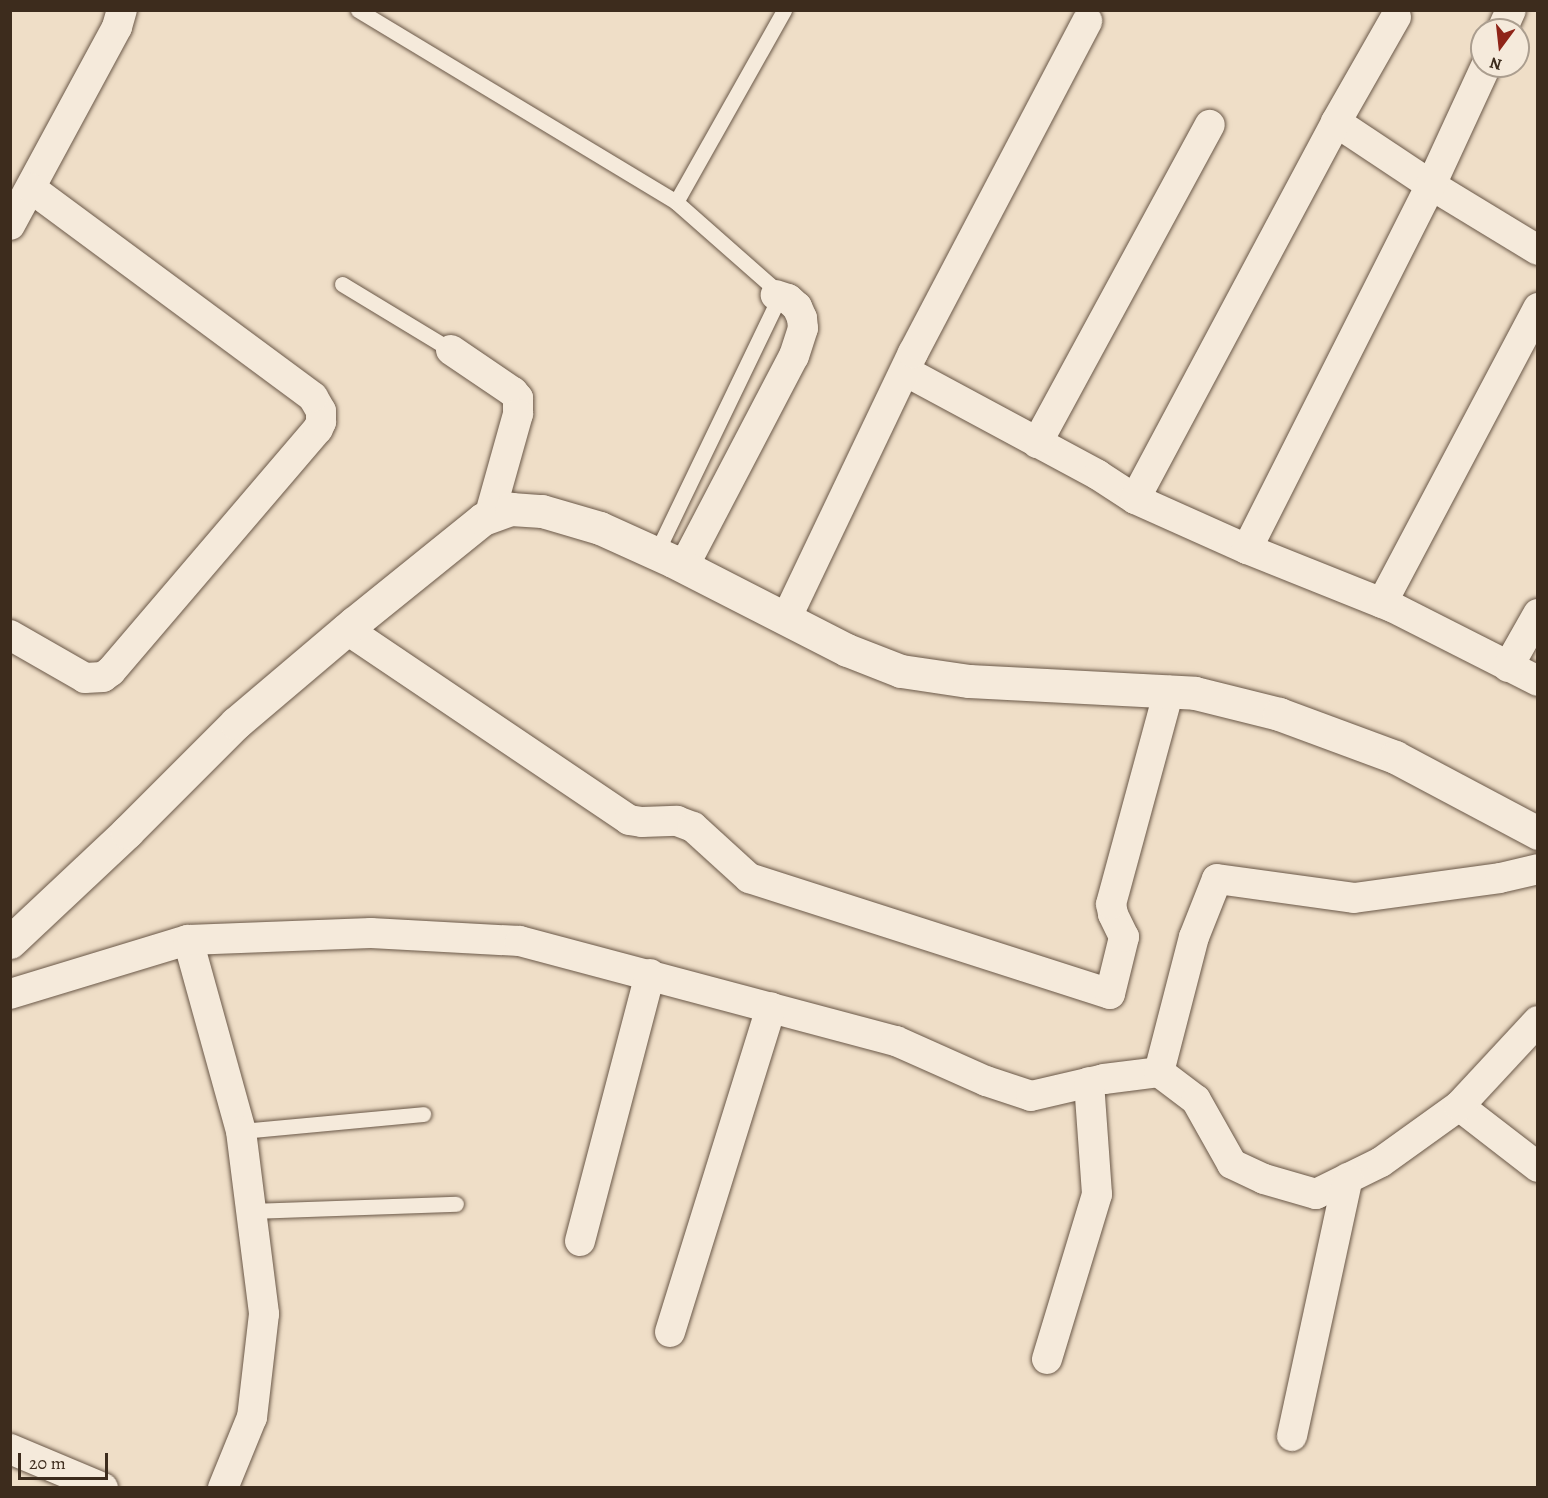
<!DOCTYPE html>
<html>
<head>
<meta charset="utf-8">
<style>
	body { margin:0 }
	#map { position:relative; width:1548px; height:1498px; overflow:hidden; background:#efdec7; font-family:Alegreya,serif }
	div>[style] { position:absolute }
	.roads { filter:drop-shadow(0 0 2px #6a5848) drop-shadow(0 0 2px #6a5848) }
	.lane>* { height:15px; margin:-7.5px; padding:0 7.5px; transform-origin:7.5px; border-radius:7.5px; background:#f5eadb }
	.street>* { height:30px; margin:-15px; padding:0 15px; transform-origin:15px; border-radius:15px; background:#f5eadb }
	.secondary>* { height:33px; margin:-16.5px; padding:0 16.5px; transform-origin:16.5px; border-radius:16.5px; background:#f5eadb }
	span { translate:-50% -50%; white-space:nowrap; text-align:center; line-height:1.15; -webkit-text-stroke:4.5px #f5eadb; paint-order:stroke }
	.frame { position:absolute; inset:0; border:12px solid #3d2c1d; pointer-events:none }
	.north { position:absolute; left:1470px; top:18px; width:60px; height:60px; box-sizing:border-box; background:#f5eadb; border:2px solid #ab9e8f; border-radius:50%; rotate:195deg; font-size:16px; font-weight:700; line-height:24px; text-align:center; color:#3d2c1d }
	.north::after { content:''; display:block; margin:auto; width:21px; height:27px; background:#8f2418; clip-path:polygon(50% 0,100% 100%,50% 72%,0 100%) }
	.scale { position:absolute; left:18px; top:1453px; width:90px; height:27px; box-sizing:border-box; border:3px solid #3d2c1d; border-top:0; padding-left:8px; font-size:18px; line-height:21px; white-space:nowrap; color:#3d2c1d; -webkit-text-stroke:4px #f5eadb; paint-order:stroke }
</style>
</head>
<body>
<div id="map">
	<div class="roads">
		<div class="lane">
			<i style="left:358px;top:10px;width:371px;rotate:31.1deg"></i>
			<i style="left:676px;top:202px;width:125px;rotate:41.4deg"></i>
			<i style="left:770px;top:285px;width:12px;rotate:59deg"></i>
			<i style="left:776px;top:295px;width:9px;rotate:90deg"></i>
			<i style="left:776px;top:304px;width:276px;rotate:115.7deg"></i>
			<i style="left:676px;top:202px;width:220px;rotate:-60.6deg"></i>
			<i style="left:342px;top:284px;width:127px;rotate:31.2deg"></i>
			<i style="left:241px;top:1131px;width:183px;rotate:-5.3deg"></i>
			<i style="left:251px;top:1211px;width:205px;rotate:-2deg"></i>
		</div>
		<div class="street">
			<i style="left:1502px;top:30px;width:22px;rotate:-66deg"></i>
			<i style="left:1336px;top:122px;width:114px;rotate:33.6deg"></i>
			<i style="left:1431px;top:185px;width:125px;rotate:31.3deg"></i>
			<i style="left:10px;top:225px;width:225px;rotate:-61.6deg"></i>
			<i style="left:117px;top:27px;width:18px;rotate:-74deg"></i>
			<i style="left:451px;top:350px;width:75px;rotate:34.1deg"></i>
			<i style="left:513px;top:392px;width:8px;rotate:50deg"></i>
			<i style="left:518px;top:398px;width:16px;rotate:90deg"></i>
			<i style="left:518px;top:414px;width:107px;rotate:105.7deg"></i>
			<i style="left:905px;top:371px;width:219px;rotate:28.3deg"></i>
			<i style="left:1098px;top:475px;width:44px;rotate:33deg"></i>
			<i style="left:1135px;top:499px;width:123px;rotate:24.1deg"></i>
			<i style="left:1247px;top:549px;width:156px;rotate:21.8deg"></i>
			<i style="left:1392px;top:607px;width:164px;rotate:26.9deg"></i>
			<i style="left:1037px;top:443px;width:362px;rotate:-61.5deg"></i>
			<i style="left:1135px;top:499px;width:427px;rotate:-61.9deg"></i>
			<i style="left:1336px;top:122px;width:121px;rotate:-60.3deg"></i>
			<i style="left:1247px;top:549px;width:408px;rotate:-63.2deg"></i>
			<i style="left:1431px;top:185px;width:131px;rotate:-65.2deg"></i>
			<i style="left:684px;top:566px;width:237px;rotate:-62.4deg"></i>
			<i style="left:794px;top:356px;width:29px;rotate:-72deg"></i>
			<i style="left:803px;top:328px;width:10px;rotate:-96deg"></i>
			<i style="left:802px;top:318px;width:12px;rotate:-114deg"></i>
			<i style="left:797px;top:307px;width:12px;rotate:-138deg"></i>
			<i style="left:788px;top:299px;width:13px;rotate:-162deg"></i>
			<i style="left:1382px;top:603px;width:334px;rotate:-62.1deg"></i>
			<i style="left:786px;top:619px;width:295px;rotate:-64.5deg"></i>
			<i style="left:913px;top:353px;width:375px;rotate:-62.3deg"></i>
			<i style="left:346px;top:629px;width:341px;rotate:34deg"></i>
			<i style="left:629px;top:820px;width:13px;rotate:9deg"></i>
			<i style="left:642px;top:822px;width:35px;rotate:-2deg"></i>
			<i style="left:677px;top:821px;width:17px;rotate:21deg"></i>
			<i style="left:693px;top:827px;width:76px;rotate:42.3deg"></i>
			<i style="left:749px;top:878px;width:379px;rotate:17.8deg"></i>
			<i style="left:1110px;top:994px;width:59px;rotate:-76.2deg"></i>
			<i style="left:1124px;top:937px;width:25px;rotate:-116deg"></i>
			<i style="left:1113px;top:914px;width:10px;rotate:-101deg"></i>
			<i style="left:1111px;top:904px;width:221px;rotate:-74.8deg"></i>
			<i style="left:10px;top:635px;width:86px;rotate:29.8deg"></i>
			<i style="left:85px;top:678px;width:18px;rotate:-3deg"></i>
			<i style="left:103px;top:677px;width:10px;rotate:-37deg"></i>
			<i style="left:111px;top:671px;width:318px;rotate:-49.5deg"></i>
			<i style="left:318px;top:429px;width:8px;rotate:-67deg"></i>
			<i style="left:321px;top:422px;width:11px;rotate:-90deg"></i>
			<i style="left:321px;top:411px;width:16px;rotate:-120deg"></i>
			<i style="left:313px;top:397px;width:351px;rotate:-143.5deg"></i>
			<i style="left:1508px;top:667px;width:61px;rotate:-60.5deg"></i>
			<i style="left:188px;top:940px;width:198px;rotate:74.5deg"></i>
			<i style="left:241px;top:1131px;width:184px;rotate:82.8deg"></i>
			<i style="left:264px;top:1314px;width:104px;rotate:96.6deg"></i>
			<i style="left:252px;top:1417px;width:77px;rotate:112.2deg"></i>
			<i style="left:10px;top:994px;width:186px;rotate:-16.9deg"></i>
			<i style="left:188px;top:940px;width:183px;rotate:-2.2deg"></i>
			<i style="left:371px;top:933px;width:149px;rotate:3.1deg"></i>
			<i style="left:520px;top:941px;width:389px;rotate:14.9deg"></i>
			<i style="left:896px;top:1041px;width:98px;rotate:24deg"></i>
			<i style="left:986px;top:1081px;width:47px;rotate:18.4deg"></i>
			<i style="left:1031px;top:1096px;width:75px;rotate:-13.1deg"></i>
			<i style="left:1104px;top:1079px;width:55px;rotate:-7.3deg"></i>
			<i style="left:1159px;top:1072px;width:46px;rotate:37.1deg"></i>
			<i style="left:1196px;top:1100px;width:73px;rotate:60.6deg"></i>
			<i style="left:1232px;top:1164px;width:35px;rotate:25deg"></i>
			<i style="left:1264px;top:1179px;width:54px;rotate:16.1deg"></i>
			<i style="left:1316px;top:1194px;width:72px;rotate:-26.2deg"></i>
			<i style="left:1381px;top:1162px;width:96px;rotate:-35.7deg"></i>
			<i style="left:1459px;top:1106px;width:100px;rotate:37.7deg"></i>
			<i style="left:1159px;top:1072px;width:139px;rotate:-75.5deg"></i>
			<i style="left:1194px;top:937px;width:62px;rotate:-68.4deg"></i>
			<i style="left:1217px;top:879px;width:138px;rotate:7.9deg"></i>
			<i style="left:1354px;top:898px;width:147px;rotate:-7.8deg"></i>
			<i style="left:1500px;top:878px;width:39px;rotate:-13deg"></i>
			<i style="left:1459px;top:1106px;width:116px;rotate:-47.1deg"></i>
			<i style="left:580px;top:1241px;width:276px;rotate:-75.3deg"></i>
			<i style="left:670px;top:1332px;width:340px;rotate:-72.7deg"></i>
			<i style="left:1047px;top:1359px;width:172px;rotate:-73.1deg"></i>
			<i style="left:1097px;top:1194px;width:112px;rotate:-94.1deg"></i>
			<i style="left:1292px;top:1436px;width:264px;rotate:-77.8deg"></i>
			<i style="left:10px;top:1449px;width:101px;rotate:22.8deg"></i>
		</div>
		<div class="secondary">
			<i style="left:10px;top:942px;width:161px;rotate:-43.2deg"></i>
			<i style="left:127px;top:832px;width:154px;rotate:-45deg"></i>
			<i style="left:236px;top:723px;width:155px;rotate:-40.3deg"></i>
			<i style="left:354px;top:623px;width:166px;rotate:-38.9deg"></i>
			<i style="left:483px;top:519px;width:30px;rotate:-20deg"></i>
			<i style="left:511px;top:509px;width:31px;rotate:4deg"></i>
			<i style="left:542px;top:511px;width:60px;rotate:16.3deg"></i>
			<i style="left:600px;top:528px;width:80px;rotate:24.3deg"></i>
			<i style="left:673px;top:561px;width:195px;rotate:27.1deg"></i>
			<i style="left:847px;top:650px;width:58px;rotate:21.3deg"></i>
			<i style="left:901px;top:671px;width:69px;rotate:8.4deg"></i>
			<i style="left:969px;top:681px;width:226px;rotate:3deg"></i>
			<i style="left:1195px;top:693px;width:87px;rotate:14deg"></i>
			<i style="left:1279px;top:714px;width:124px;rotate:20.3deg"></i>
			<i style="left:1395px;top:757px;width:162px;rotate:28deg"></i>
		</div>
	</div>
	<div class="frame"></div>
	<div class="north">N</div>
	<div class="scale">20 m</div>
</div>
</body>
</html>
